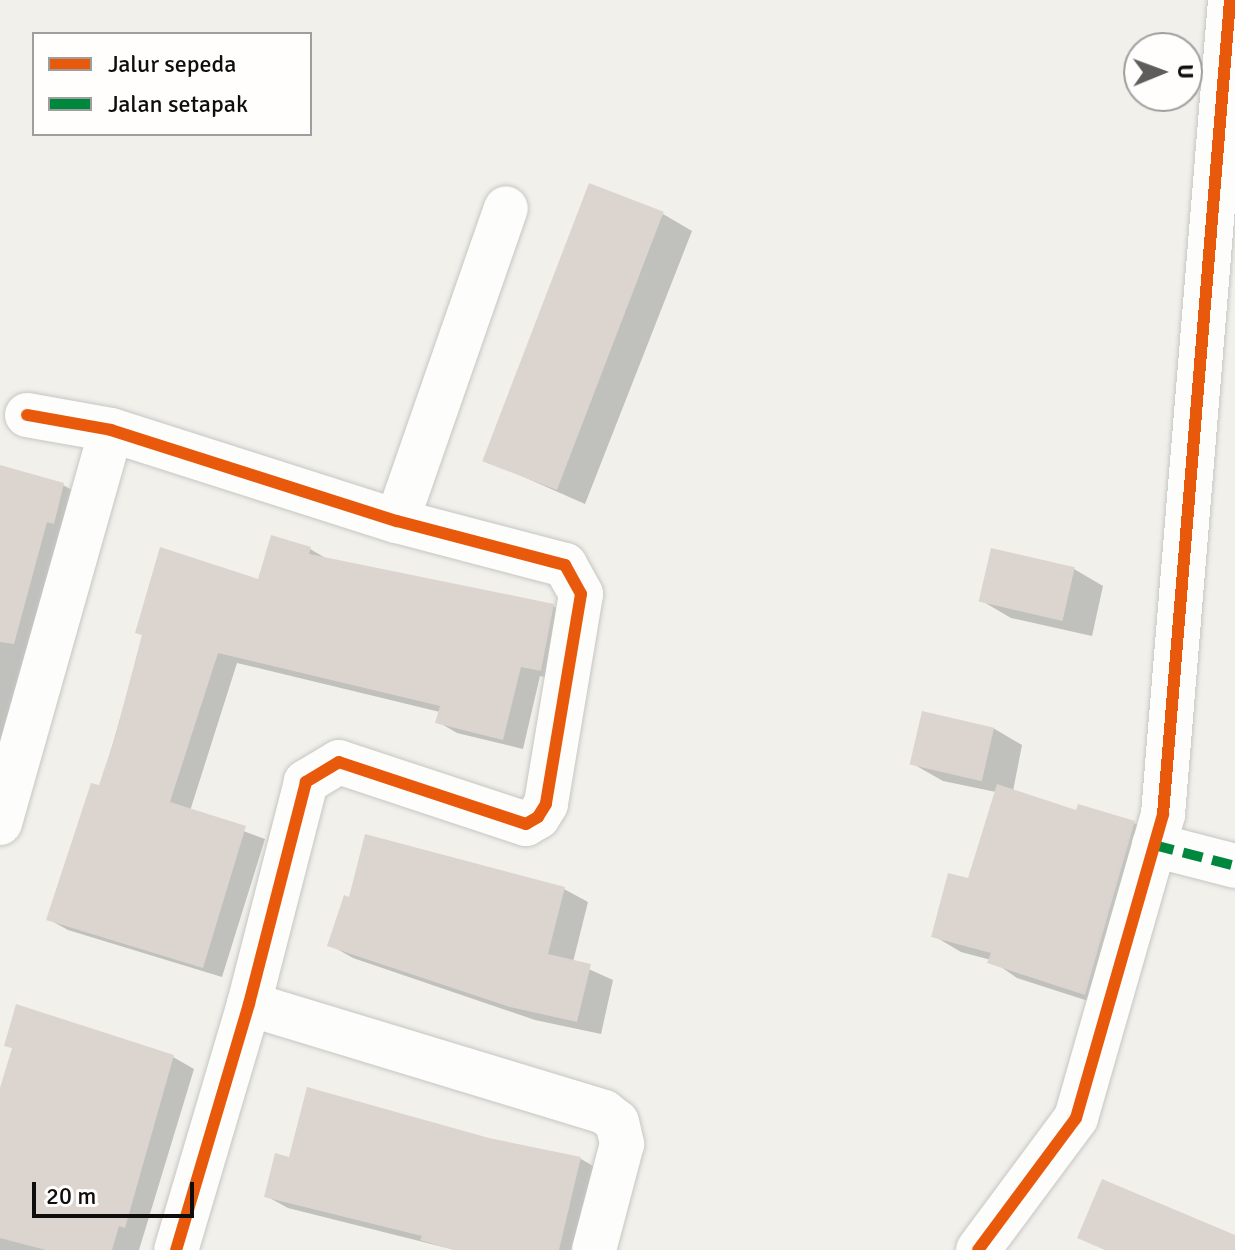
<!DOCTYPE html>
<html>
<head>
<meta charset="utf-8">
<style>
	body { margin:0 }
	#map { position:relative; width:1235px; height:1250px; overflow:hidden; background:#f1f0eb; font-family:Signika,sans-serif }
	div>[style] { position:absolute }
	.shadow>* { inset:0; background:#0003 }
	.building>* { inset:0; background:#dcd5cf; transform-origin:0 0 }
	.roads { filter:drop-shadow(0 0 2px #c7c6c3) drop-shadow(0 0 2px #c7c6c3) }
	.minor>* { height:44px; margin:-22px; padding:0 22px; transform-origin:22px; border-radius:22px; background:#fdfdfc }
	.quiet>* { height:10px; margin-top:-5px; transform-origin:0; background:repeating-linear-gradient(90deg,#00873e 0 20px,transparent 0 30px) }
	.cycleway>* { height:12px; margin:-6px; padding:0 6px; transform-origin:6px; border-radius:6px; background:#e8590c }
	span { translate:-50% -50%; white-space:nowrap; text-align:center; line-height:1.15; -webkit-text-stroke:6px #fffefd; paint-order:stroke }
	.legend { position:absolute; left:32px; top:32px; width:280px; height:104px; box-sizing:border-box; background:#fffefd; border:2px solid #9f9e9d; margin:0; padding:10px 14px; list-style:none; font-size:24px; color:#100e0c }
	.legend li { display:flex; align-items:center; gap:16px; height:40px }
	.legend b { width:40px; border:2px solid #9f9e9d }
	.north { position:absolute; left:1123px; top:32px; width:80px; height:80px; box-sizing:border-box; background:#fffefd; border:2px solid #9f9e9d; border-radius:50%; rotate:89deg; font-size:22px; font-weight:700; line-height:32px; text-align:center; color:#100e0c }
	.north::after { content:''; display:block; margin:auto; width:28px; height:36px; background:#5f5d5a; clip-path:polygon(50% 0,100% 100%,50% 72%,0 100%) }
	.scale { position:absolute; left:32px; top:1182px; width:162px; height:36px; box-sizing:border-box; border:4px solid #100e0c; border-top:0; padding-left:10px; font-size:24px; line-height:28px; white-space:nowrap; color:#100e0c; -webkit-text-stroke:6px #fffefd; paint-order:stroke }
</style>
</head>
<body>
<div id="map">
	<div class="shadow">
		<i style="clip-path:polygon(663px 214px,692px 231px,585px 504px,485px 460px)"></i>
		<i style="clip-path:polygon(0 467px,63px 485px,83px 496px,0 765px)"></i>
		<i style="clip-path:polygon(310px 549px,329px 560px,553px 606px,573px 617px,560px 680px,540px 676px,523px 749px,457px 733px,438px 722px,440px 712px,237px 663px,190px 811px,265px 839px,222px 977px,68px 930px,48px 919px,100px 788px,144px 636px,137px 632px,259px 581px)"></i>
		<i style="clip-path:polygon(1074px 569px,1103px 586px,1092px 636px,1011px 618px,982px 601px)"></i>
		<i style="clip-path:polygon(993px 728px,1022px 745px,1013px 791px,1078px 812px,1134px 823px,1162px 839px,1113px 1009px,1017px 978px,991px 960px,961px 952px,934px 936px,969px 881px,996px 792px,943px 781px,913px 764px)"></i>
		<i style="clip-path:polygon(564px 889px,588px 902px,573px 962px,613px 980px,601px 1034px,535px 1020px,353px 958px,330px 945px,350px 899px)"></i>
		<i style="clip-path:polygon(6px 1045px,173px 1057px,194px 1069px,139px 1250px,0 1250px,0 1091px,14px 1049px)"></i>
		<i style="clip-path:polygon(489px 1140px,581px 1159px,602px 1171px,583px 1250px,455px 1250px,288px 1208px,266px 1196px,291px 1159px)"></i>
	</div>
	<div class="building">
		<i style="left:589px;top:183px;width:80px;height:298px;rotate:21deg"></i>
		<i style="clip-path:polygon(0 465px,64px 483px,54px 524px,47px 522px,14px 644px,0 642px)"></i>
		<i style="clip-path:polygon(271px 535px,311px 547px,309px 554px,554px 604px,541px 671px,521px 667px,503px 740px,435px 723px,440px 706px,218px 653px,170px 802px,246px 826px,203px 968px,46px 920px,91px 783px,99px 785px,115px 737px,142px 635px,135px 633px,160px 547px,258px 579px)"></i>
		<i style="left:991px;top:548px;width:86px;height:55px;rotate:13deg"></i>
		<i style="left:922px;top:711px;width:74px;height:55px;rotate:13deg"></i>
		<i style="clip-path:polygon(997px 784px,1076px 810px,1078px 804px,1135px 821px,1085px 995px,987px 963px,991px 953px,931px 937px,948px 873px,968px 878px)"></i>
		<i style="clip-path:polygon(365px 834px,565px 887px,548px 954px,591px 964px,577px 1022px,510px 1007px,327px 946px,344px 895px,349px 897px)"></i>
		<i style="clip-path:polygon(16px 1004px,174px 1055px,125px 1228px,119px 1226px,112px 1250px,46px 1250px,0 1238px,0 1088px,12px 1048px,4px 1046px)"></i>
		<i style="clip-path:polygon(307px 1087px,489px 1138px,581px 1157px,559px 1250px,454px 1250px,420px 1240px,422px 1236px,264px 1197px,275px 1153px,289px 1157px)"></i>
		<i style="clip-path:polygon(1102px 1179px,1235px 1235px,1235px 1250px,1105px 1250px,1077px 1238px)"></i>
	</div>
	<div class="roads">
		<div class="minor">
			<i style="left:27px;top:415px;width:85px;rotate:10.1deg"></i>
			<i style="left:111px;top:430px;width:300px;rotate:17.7deg"></i>
			<i style="left:397px;top:521px;width:174px;rotate:14.7deg"></i>
			<i style="left:565px;top:565px;width:33px;rotate:61deg"></i>
			<i style="left:581px;top:594px;width:213px;rotate:99.5deg"></i>
			<i style="left:546px;top:804px;width:15px;rotate:122deg"></i>
			<i style="left:538px;top:817px;width:14px;rotate:150deg"></i>
			<i style="left:526px;top:824px;width:197px;rotate:-161.7deg"></i>
			<i style="left:339px;top:762px;width:39px;rotate:149deg"></i>
			<i style="left:306px;top:782px;width:229px;rotate:104.4deg"></i>
			<i style="left:249px;top:1004px;width:257px;rotate:106.5deg"></i>
			<i style="left:397px;top:521px;width:331px;rotate:-70.8deg"></i>
			<i style="left:0;top:823px;width:408px;rotate:-74.2deg"></i>
			<i style="left:1154px;top:845px;width:84px;rotate:14.5deg"></i>
			<i style="left:249px;top:1004px;width:371px;rotate:16.9deg"></i>
			<i style="left:604px;top:1112px;width:16px;rotate:38deg"></i>
			<i style="left:617px;top:1122px;width:23px;rotate:77deg"></i>
			<i style="left:622px;top:1144px;width:110px;rotate:104.8deg"></i>
			<i style="left:978px;top:1250px;width:164px;rotate:-53.4deg"></i>
			<i style="left:1076px;top:1118px;width:316px;rotate:-74deg"></i>
			<i style="left:1163px;top:814px;width:817px;rotate:-85.29deg"></i>
		</div>
	</div>
	<div class="quiet">
		<i style="left:1154px;top:845px;width:84px;rotate:14.5deg"></i>
	</div>
	<div class="cycleway">
		<i style="left:27px;top:415px;width:85px;rotate:10.1deg"></i>
		<i style="left:111px;top:430px;width:300px;rotate:17.7deg"></i>
		<i style="left:397px;top:521px;width:174px;rotate:14.7deg"></i>
		<i style="left:565px;top:565px;width:33px;rotate:61deg"></i>
		<i style="left:581px;top:594px;width:213px;rotate:99.5deg"></i>
		<i style="left:546px;top:804px;width:15px;rotate:122deg"></i>
		<i style="left:538px;top:817px;width:14px;rotate:150deg"></i>
		<i style="left:526px;top:824px;width:197px;rotate:-161.7deg"></i>
		<i style="left:339px;top:762px;width:39px;rotate:149deg"></i>
		<i style="left:306px;top:782px;width:229px;rotate:104.4deg"></i>
		<i style="left:249px;top:1004px;width:257px;rotate:106.5deg"></i>
		<i style="left:978px;top:1250px;width:164px;rotate:-53.4deg"></i>
		<i style="left:1076px;top:1118px;width:316px;rotate:-74deg"></i>
		<i style="left:1163px;top:814px;width:817px;rotate:-85.29deg"></i>
	</div>
	<ul class="legend">
	<li><b style="height:10px;background:#e8590c"></b>Jalur sepeda</li>
	<li><b style="height:10px;background:#00873e"></b>Jalan setapak</li>
	</ul>
	<div class="north">U</div>
	<div class="scale">20 m</div>
</div>
</body>
</html>
